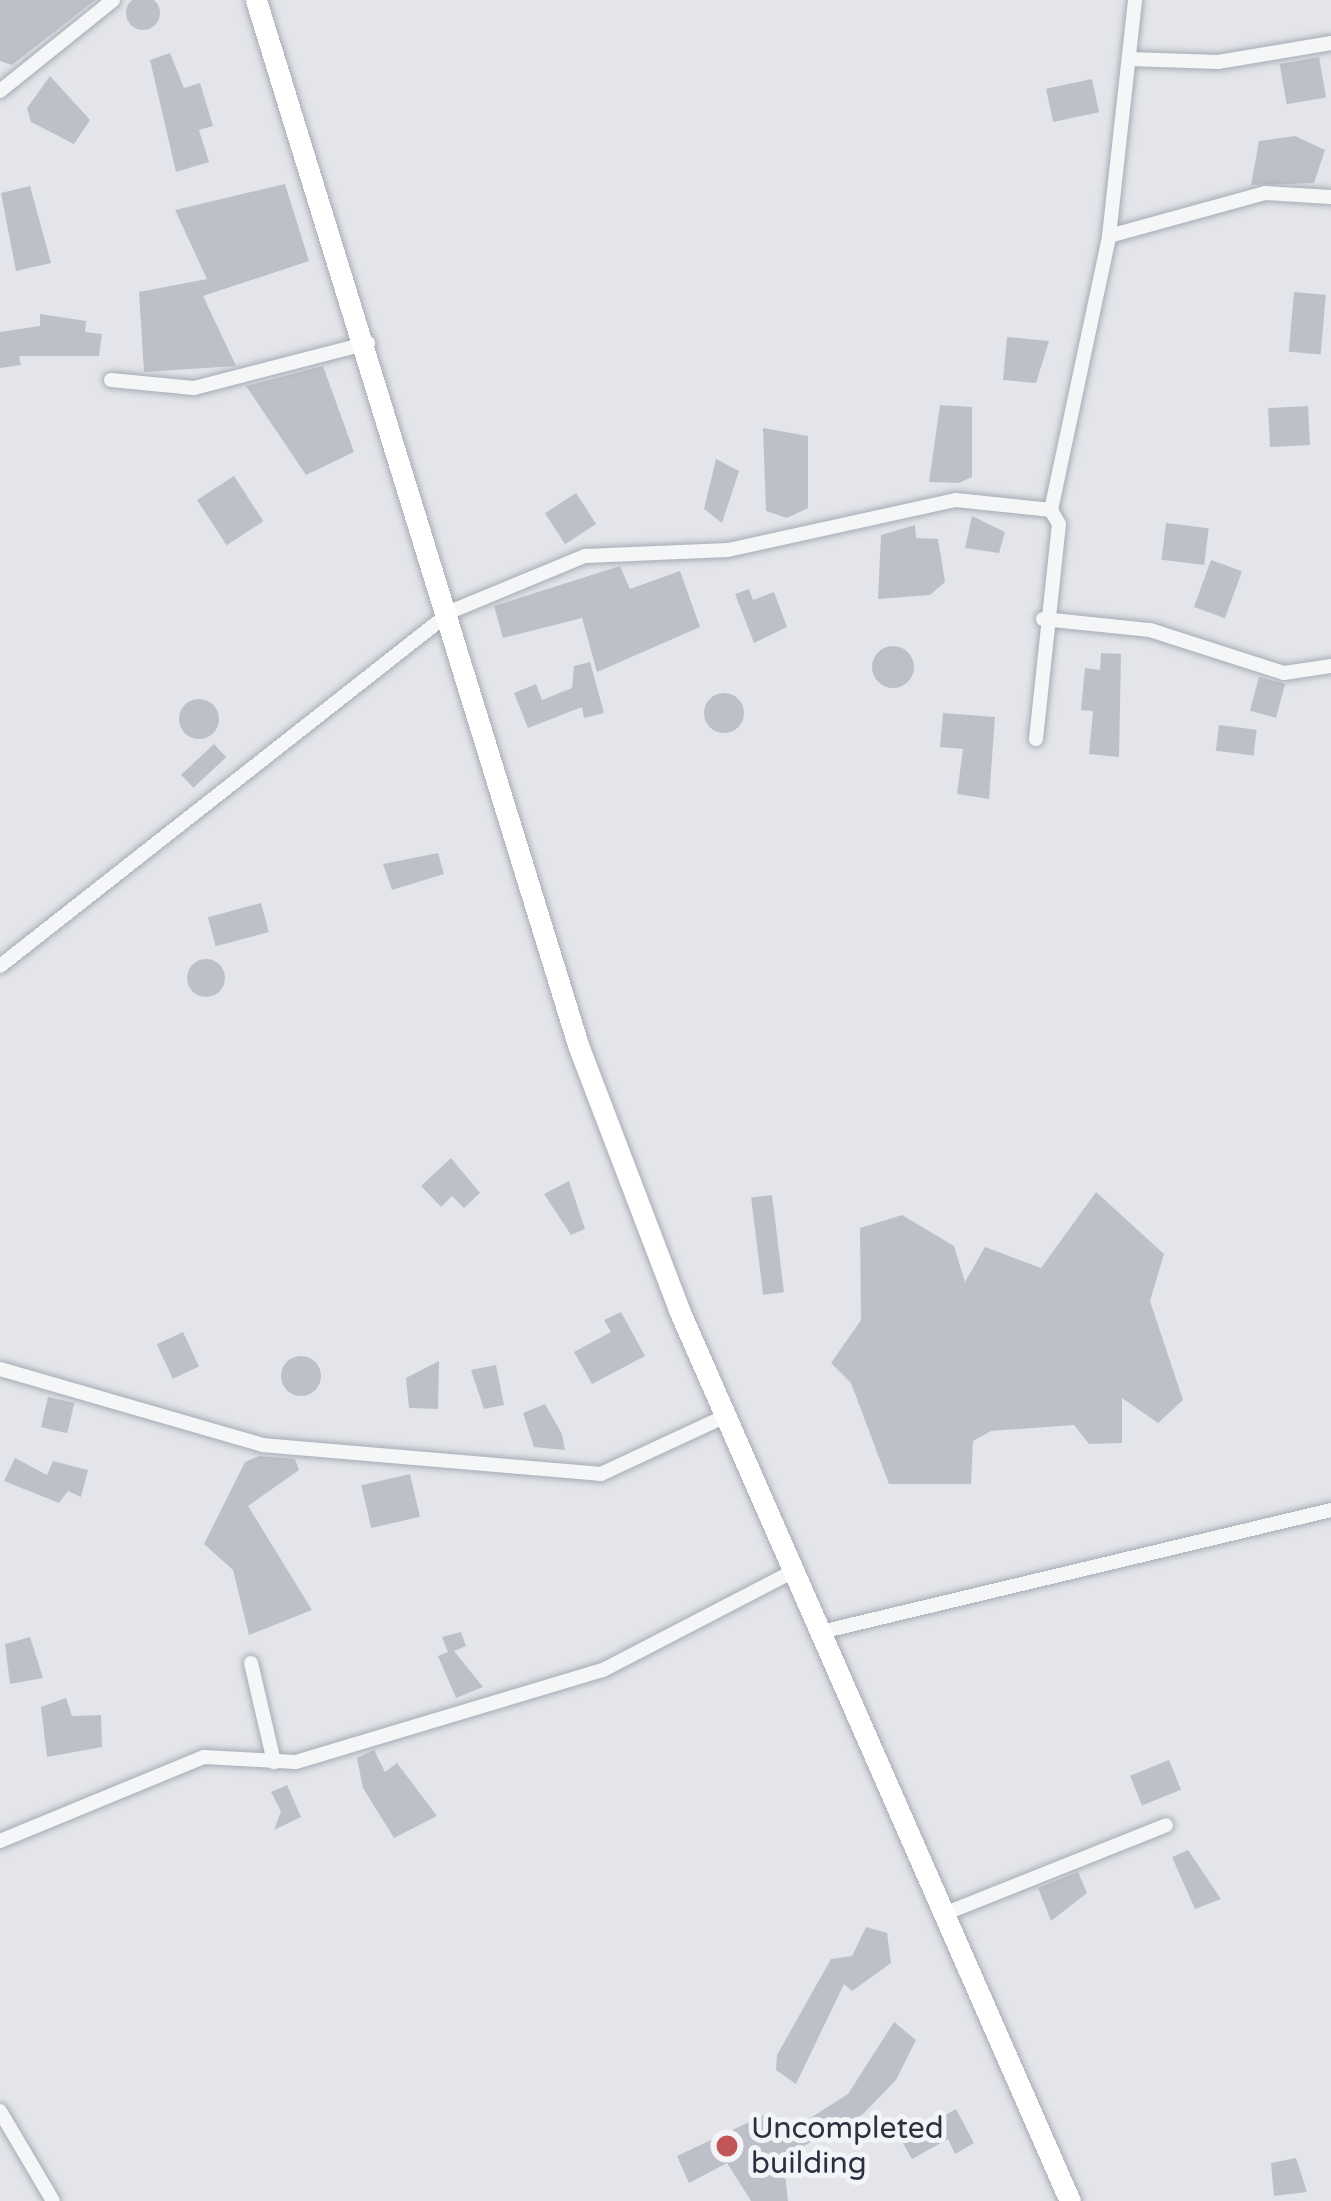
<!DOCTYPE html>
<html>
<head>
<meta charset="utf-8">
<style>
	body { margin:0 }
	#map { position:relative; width:1331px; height:2201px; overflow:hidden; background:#e3e5ea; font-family:"Varela Round",sans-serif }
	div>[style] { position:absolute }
	.building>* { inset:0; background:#bec0c9; transform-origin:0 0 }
	.round { border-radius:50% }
	.roads { filter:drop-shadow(0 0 3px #a8abb4) drop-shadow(0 0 3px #a8abb4) }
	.minor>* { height:14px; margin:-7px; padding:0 7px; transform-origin:7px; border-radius:7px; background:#f5f6f8 }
	.secondary>* { height:21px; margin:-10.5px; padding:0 10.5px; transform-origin:10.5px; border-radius:10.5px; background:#fff }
	.dots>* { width:33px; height:33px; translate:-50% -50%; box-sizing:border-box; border:6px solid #f3f4f7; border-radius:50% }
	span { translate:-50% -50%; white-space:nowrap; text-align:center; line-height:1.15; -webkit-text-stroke:10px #f3f4f7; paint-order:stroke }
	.poi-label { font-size:30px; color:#2c3141 }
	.left { translate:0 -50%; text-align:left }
</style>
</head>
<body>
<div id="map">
	<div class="building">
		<i class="round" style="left:126px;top:-4px;width:34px;height:34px"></i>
		<i style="clip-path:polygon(0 0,95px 0,12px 65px,0 61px)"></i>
		<i style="clip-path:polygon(170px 53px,184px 88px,200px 83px,213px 126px,199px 130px,209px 162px,176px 172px,150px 60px)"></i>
		<i style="left:1319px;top:57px;width:41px;height:40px;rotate:80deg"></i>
		<i style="clip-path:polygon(50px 76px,90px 120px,74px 144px,31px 122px,27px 108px)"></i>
		<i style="left:1092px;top:79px;width:34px;height:47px;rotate:78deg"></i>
		<i style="clip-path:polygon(1295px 136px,1325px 150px,1314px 183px,1251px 185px,1259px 141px)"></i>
		<i style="clip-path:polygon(285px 184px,309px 261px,203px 296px,236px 366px,144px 372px,139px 292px,207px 279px,175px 210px)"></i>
		<i style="clip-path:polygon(30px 186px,51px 263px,16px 271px,1px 193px)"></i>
		<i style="left:1294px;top:292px;width:32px;height:60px;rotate:5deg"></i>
		<i style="clip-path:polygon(40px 314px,86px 321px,85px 332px,102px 334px,99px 356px,19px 356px,21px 365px,0 368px,0 332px,40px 326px)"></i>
		<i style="clip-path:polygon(1007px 337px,1049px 341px,1036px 383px,1003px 380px)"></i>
		<i style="clip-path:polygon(323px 366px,354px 452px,306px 475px,246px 386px)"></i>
		<i style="clip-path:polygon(940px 405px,972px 407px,972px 477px,959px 483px,929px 482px)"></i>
		<i style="left:1308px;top:406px;width:39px;height:40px;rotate:87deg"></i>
		<i style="clip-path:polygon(763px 428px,808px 436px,808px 508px,787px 518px,766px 511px)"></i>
		<i style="clip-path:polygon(716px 459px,739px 471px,722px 523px,704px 509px)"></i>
		<i style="left:234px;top:476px;width:54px;height:44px;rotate:57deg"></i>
		<i style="left:576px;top:493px;width:37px;height:37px;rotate:57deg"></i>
		<i style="clip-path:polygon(972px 516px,1005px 532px,999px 553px,965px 548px)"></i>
		<i style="left:1166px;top:523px;width:43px;height:37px;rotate:7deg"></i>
		<i style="clip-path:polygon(915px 525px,916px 538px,938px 539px,945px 582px,930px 595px,878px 599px,881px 535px)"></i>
		<i style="left:1211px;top:560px;width:33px;height:50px;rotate:20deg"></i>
		<i style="clip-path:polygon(620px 566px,630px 589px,680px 571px,700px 627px,597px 672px,582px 618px,503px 638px,494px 606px)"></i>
		<i style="clip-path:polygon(749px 589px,753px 600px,774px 592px,787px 627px,754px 643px,735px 594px)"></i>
		<i class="round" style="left:872px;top:646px;width:42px;height:42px"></i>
		<i style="clip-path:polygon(1101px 653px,1121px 654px,1119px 757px,1089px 754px,1093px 711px,1081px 710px,1085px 668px,1100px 670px)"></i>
		<i style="clip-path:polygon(590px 662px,604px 713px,584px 718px,582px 707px,528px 728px,514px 693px,536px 684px,542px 700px,572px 688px,574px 666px)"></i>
		<i style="left:1259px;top:677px;width:27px;height:35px;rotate:15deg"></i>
		<i class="round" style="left:704px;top:693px;width:40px;height:40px"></i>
		<i class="round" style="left:179px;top:699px;width:40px;height:40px"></i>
		<i style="clip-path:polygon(943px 713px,995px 717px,989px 799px,957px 794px,963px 749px,940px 747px)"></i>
		<i style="left:1219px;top:725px;width:38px;height:26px;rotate:7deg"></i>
		<i style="left:214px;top:744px;width:18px;height:45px;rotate:47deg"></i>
		<i style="clip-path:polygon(438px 853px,444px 874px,392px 890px,383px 864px)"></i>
		<i style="left:261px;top:903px;width:30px;height:55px;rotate:75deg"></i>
		<i class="round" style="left:187px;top:959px;width:38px;height:38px"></i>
		<i style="clip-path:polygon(451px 1158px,480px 1193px,464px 1208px,452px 1196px,441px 1207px,421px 1186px)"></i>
		<i style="clip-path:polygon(569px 1181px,585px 1229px,571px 1235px,544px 1194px)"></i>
		<i style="clip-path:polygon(1096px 1192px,1164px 1254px,1150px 1301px,1183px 1400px,1158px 1423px,1122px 1398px,1122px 1443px,1089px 1444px,1074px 1425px,991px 1431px,973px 1441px,971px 1484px,889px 1484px,851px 1383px,831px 1363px,861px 1320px,860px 1228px,902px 1215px,954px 1246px,965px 1282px,985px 1247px,1041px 1268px)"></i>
		<i style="left:772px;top:1195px;width:98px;height:21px;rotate:83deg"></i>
		<i style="clip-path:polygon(621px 1312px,645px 1356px,592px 1384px,574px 1352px,611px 1332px,604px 1320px)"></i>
		<i style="left:183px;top:1332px;width:38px;height:29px;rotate:65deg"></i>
		<i class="round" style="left:281px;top:1356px;width:40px;height:40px"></i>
		<i style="clip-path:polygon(439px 1361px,438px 1409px,409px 1408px,406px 1378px)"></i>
		<i style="clip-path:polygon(496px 1365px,504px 1405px,484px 1409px,471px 1370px)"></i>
		<i style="left:48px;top:1397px;width:27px;height:31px;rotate:13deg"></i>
		<i style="clip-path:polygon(545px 1404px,562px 1434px,565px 1450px,534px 1447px,523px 1413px)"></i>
		<i style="clip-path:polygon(259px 1456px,295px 1459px,299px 1470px,248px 1506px,312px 1610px,249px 1635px,233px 1570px,204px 1544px,245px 1462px)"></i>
		<i style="clip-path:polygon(15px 1458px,47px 1475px,53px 1461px,88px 1470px,81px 1497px,68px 1491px,59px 1503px,4px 1481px)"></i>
		<i style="left:410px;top:1474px;width:44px;height:50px;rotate:77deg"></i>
		<i style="clip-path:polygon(461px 1632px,466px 1646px,454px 1651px,483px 1687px,456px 1698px,438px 1656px,448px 1652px,442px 1637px)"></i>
		<i style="clip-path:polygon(30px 1637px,43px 1678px,10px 1684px,5px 1644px)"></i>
		<i style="clip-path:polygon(66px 1698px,72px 1716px,101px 1715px,102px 1747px,47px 1757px,41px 1707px)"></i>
		<i style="clip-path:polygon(374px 1750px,385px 1772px,397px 1763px,437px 1816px,394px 1838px,363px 1788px,357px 1758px)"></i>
		<i style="left:1169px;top:1760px;width:32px;height:42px;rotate:68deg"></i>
		<i style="clip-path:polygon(287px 1785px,301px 1817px,274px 1830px,281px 1811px,271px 1792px)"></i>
		<i style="clip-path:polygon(1188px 1850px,1221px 1899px,1195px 1909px,1172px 1857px)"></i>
		<i style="clip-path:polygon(1078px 1872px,1087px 1893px,1051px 1921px,1038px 1888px)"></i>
		<i style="clip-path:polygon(866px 1927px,887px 1933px,891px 1963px,852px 1991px,844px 1984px,796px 2084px,776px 2070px,777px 2055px,831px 1959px,852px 1956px)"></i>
		<i style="clip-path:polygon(894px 2022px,916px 2040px,896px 2080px,863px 2114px,783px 2157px,788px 2201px,751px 2201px,727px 2163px,689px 2183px,677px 2156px,766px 2114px,776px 2140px,848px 2094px)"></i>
		<i style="clip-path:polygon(956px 2109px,974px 2143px,955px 2154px,948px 2139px,912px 2159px,901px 2140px)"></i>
		<i style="clip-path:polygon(1296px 2158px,1307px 2192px,1274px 2196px,1271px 2163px)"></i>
	</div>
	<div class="roads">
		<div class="minor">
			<i style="left:1129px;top:59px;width:89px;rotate:1.9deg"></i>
			<i style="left:1218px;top:62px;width:115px;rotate:-9.5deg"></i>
			<i style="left:0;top:91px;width:145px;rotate:-38.8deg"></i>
			<i style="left:1109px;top:236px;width:162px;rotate:-15.4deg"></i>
			<i style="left:1265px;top:193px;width:66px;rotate:3.5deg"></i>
			<i style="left:111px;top:380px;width:83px;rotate:5.5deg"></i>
			<i style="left:194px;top:388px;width:180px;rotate:-14.5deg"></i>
			<i style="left:1043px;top:619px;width:108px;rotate:5.9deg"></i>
			<i style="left:1150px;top:630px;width:141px;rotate:17.8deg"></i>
			<i style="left:1284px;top:673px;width:48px;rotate:-8.5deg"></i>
			<i style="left:1036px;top:739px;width:216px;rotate:-83.9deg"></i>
			<i style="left:1059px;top:524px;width:16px;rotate:-120deg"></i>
			<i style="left:0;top:966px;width:575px;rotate:-38.15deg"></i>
			<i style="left:452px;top:611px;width:144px;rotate:-22.5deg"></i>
			<i style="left:585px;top:556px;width:143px;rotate:-2.4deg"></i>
			<i style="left:728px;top:550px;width:233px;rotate:-12.4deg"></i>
			<i style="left:956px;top:500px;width:96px;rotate:6deg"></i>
			<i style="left:1051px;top:510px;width:280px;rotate:-78deg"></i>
			<i style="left:1109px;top:236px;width:237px;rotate:-83.7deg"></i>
			<i style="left:0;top:1369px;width:274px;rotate:16.1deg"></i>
			<i style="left:263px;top:1445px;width:339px;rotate:4.9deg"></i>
			<i style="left:601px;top:1474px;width:138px;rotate:-24.9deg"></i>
			<i style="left:821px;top:1632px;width:524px;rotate:-13.45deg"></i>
			<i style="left:251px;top:1663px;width:102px;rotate:76.9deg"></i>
			<i style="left:0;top:1841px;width:221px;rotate:-22.4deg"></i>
			<i style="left:204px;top:1757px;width:92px;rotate:3.1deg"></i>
			<i style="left:296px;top:1762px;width:320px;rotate:-16.7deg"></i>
			<i style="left:603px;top:1670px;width:215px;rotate:-27.4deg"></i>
			<i style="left:944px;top:1914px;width:239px;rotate:-21.8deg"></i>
			<i style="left:0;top:2111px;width:104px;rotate:59.5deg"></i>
		</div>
		<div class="secondary">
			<i style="left:256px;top:0;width:1093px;rotate:72.87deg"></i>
			<i style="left:578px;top:1045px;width:284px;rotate:69.1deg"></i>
			<i style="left:679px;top:1310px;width:973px;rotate:66.31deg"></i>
		</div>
	</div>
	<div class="dots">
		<i style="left:727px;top:2146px;background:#c25556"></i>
	</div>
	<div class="poi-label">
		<span class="left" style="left:751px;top:2146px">Uncompleted<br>building</span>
	</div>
</div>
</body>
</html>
